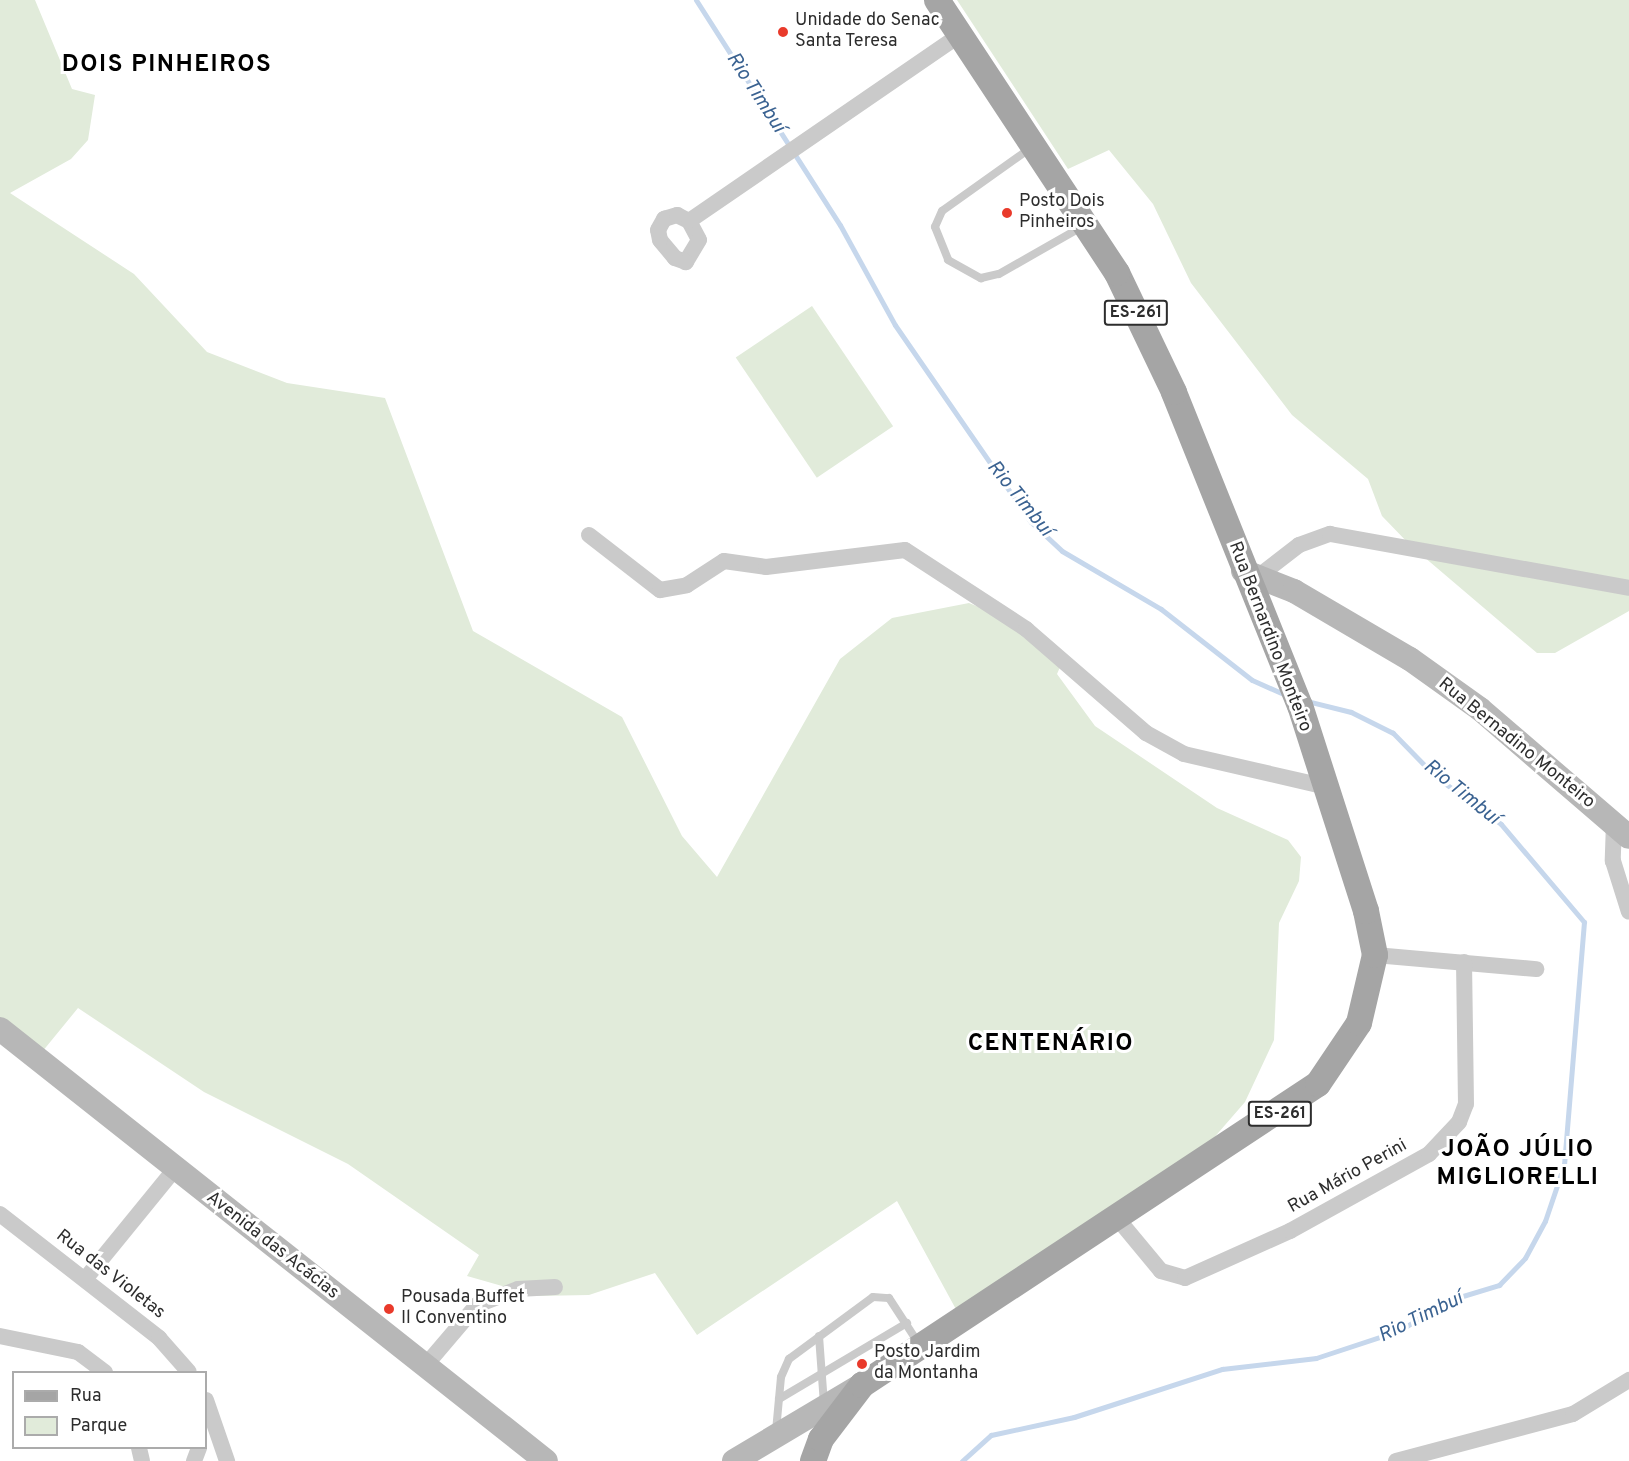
<!DOCTYPE html>
<html>
<head>
<meta charset="utf-8">
<style>
	body { margin:0 }
	#map { position:relative; width:1629px; height:1461px; overflow:hidden; background:#fff; font-family:Overpass,sans-serif }
	div>[style] { position:absolute }
	.green>* { inset:0; background:#e1ebda; transform-origin:0 0 }
	.stream>* { height:5px; margin:-2.5px; padding:0 2.5px; transform-origin:2.5px; border-radius:2.5px; background:#c6d7ec }
	.lane>* { height:8px; margin:-4px; padding:0 4px; transform-origin:4px; border-radius:4px; background:#cacaca }
	.street>* { height:16px; margin:-8px; padding:0 8px; transform-origin:8px; border-radius:8px; background:#cacaca }
	.secondary>* { height:24px; margin:-12px; padding:0 12px; transform-origin:12px; border-radius:12px; background:#b7b7b7 }
	.primary>* { height:26px; margin:-13px; padding:0 13px; transform-origin:13px; border-radius:13px; background:#a5a5a5 }
	.dots>* { width:16px; height:16px; translate:-50% -50%; box-sizing:border-box; border:3px solid #fff; border-radius:50% }
	span { translate:-50% -50%; white-space:nowrap; text-align:center; line-height:1.15; -webkit-text-stroke:6px #fff; paint-order:stroke }
	.shield-label span { padding:2px 4px; background:#fff; border:2px solid; border-radius:4px; -webkit-text-stroke-width:0 }
	.shield-label { font-size:16px; color:#2d2d2d; font-weight:700 }
	.poi-label { font-size:18px; color:#2d2d2d }
	.left { translate:0 -50%; text-align:left }
	.street-label { font-size:18px; color:#2d2d2d }
	.water-label { font-size:20px; color:#3a6291; font-style:italic }
	.district-label { font-size:24px; color:#000; font-weight:700; letter-spacing:1.5px }
	.legend { position:absolute; left:12px; top:1371px; width:195px; height:78px; box-sizing:border-box; background:#fff; border:2px solid #ababab; margin:0; padding:8px 10px; list-style:none; font-size:18px; color:#2d2d2d }
	.legend li { display:flex; align-items:center; gap:12px; height:30px }
	.legend b { width:30px; border:2px solid #ababab }
</style>
</head>
<body>
<div id="map">
	<div class="green">
		<i style="clip-path:polygon(0 0,35px 0,72px 89px,95px 95px,88px 140px,71px 159px,10px 193px,134px 274px,207px 352px,287px 383px,385px 398px,473px 631px,622px 717px,682px 836px,717px 877px,840px 659px,892px 618px,969px 603px,1017px 623px,1064px 658px,1057px 674px,1095px 726px,1217px 808px,1288px 840px,1301px 857px,1299px 881px,1279px 923px,1274px 1040px,1245px 1102px,1186px 1170px,958px 1313px,897px 1201px,697px 1335px,655px 1273px,589px 1295px,537px 1296px,467px 1276px,479px 1255px,348px 1164px,204px 1092px,78px 1008px,42px 1052px,0 1019px)"></i>
		<i style="clip-path:polygon(957px 0,1629px 0,1629px 611px,1555px 653px,1537px 653px,1410px 545px,1382px 516px,1368px 479px,1292px 415px,1191px 283px,1153px 204px,1109px 150px,1068px 169px)"></i>
		<i style="left:812px;top:306px;width:145px;height:92px;rotate:56deg"></i>
	</div>
	<div class="stream">
		<i style="left:696px;top:0;width:267px;rotate:57.4deg"></i>
		<i style="left:840px;top:225px;width:114px;rotate:61.2deg"></i>
		<i style="left:895px;top:325px;width:239px;rotate:55.4deg"></i>
		<i style="left:1031px;top:522px;width:42px;rotate:43.1deg"></i>
		<i style="left:1062px;top:551px;width:115px;rotate:30.4deg"></i>
		<i style="left:1161px;top:609px;width:115px;rotate:38deg"></i>
		<i style="left:1252px;top:680px;width:37px;rotate:24deg"></i>
		<i style="left:962px;top:1461px;width:39px;rotate:-42deg"></i>
		<i style="left:991px;top:1435px;width:85px;rotate:-12.2deg"></i>
		<i style="left:1074px;top:1417px;width:156px;rotate:-18deg"></i>
		<i style="left:1222px;top:1369px;width:95px;rotate:-6.7deg"></i>
		<i style="left:1316px;top:1358px;width:89px;rotate:-18.2deg"></i>
		<i style="left:1401px;top:1330px;width:50px;rotate:-33.7deg"></i>
		<i style="left:1443px;top:1302px;width:59px;rotate:-16.9deg"></i>
		<i style="left:1499px;top:1285px;width:37px;rotate:-46deg"></i>
		<i style="left:1525px;top:1258px;width:42px;rotate:-61.6deg"></i>
		<i style="left:1545px;top:1221px;width:59px;rotate:-71.3deg"></i>
		<i style="left:1564px;top:1165px;width:244px;rotate:-85.3deg"></i>
		<i style="left:1584px;top:922px;width:128px;rotate:-130.3deg"></i>
		<i style="left:1501px;top:824px;width:80px;rotate:-144.1deg"></i>
		<i style="left:1436px;top:777px;width:62px;rotate:-134.3deg"></i>
		<i style="left:1393px;top:733px;width:47px;rotate:-153.4deg"></i>
		<i style="left:1351px;top:712px;width:45px;rotate:-166deg"></i>
	</div>
	<div class="lane">
		<i style="left:1032px;top:147px;width:110px;rotate:144.6deg"></i>
		<i style="left:942px;top:211px;width:17px;rotate:114deg"></i>
		<i style="left:935px;top:227px;width:35px;rotate:68deg"></i>
		<i style="left:948px;top:260px;width:38px;rotate:29deg"></i>
		<i style="left:981px;top:278px;width:18px;rotate:-13deg"></i>
		<i style="left:999px;top:274px;width:97px;rotate:-29.7deg"></i>
		<i style="left:819px;top:1336px;width:68px;rotate:85.8deg"></i>
		<i style="left:779px;top:1399px;width:149px;rotate:-30.7deg"></i>
		<i style="left:776px;top:1431px;width:54px;rotate:-84.7deg"></i>
		<i style="left:781px;top:1377px;width:20px;rotate:-66deg"></i>
		<i style="left:789px;top:1359px;width:104px;rotate:-36.4deg"></i>
		<i style="left:873px;top:1297px;width:16px;rotate:4deg"></i>
		<i style="left:889px;top:1298px;width:55px;rotate:56.9deg"></i>
	</div>
	<div class="street">
		<i style="left:689px;top:221px;width:21px;rotate:62deg"></i>
		<i style="left:699px;top:240px;width:26px;rotate:121deg"></i>
		<i style="left:686px;top:262px;width:12px;rotate:-160deg"></i>
		<i style="left:675px;top:258px;width:23px;rotate:-130deg"></i>
		<i style="left:660px;top:240px;width:10px;rotate:-101deg"></i>
		<i style="left:658px;top:230px;width:13px;rotate:-61deg"></i>
		<i style="left:664px;top:219px;width:14px;rotate:-17deg"></i>
		<i style="left:677px;top:215px;width:13px;rotate:27deg"></i>
		<i style="left:689px;top:221px;width:326px;rotate:-34.5deg"></i>
		<i style="left:589px;top:535px;width:90px;rotate:37.8deg"></i>
		<i style="left:660px;top:590px;width:27px;rotate:-10deg"></i>
		<i style="left:687px;top:585px;width:44px;rotate:-33deg"></i>
		<i style="left:724px;top:561px;width:42px;rotate:8.1deg"></i>
		<i style="left:766px;top:567px;width:140px;rotate:-7deg"></i>
		<i style="left:905px;top:550px;width:145px;rotate:33.1deg"></i>
		<i style="left:1026px;top:629px;width:159px;rotate:40.9deg"></i>
		<i style="left:1146px;top:733px;width:43px;rotate:28.9deg"></i>
		<i style="left:1184px;top:754px;width:143px;rotate:13deg"></i>
		<i style="left:1260px;top:575px;width:49px;rotate:-37.6deg"></i>
		<i style="left:1299px;top:545px;width:33px;rotate:-20deg"></i>
		<i style="left:1330px;top:534px;width:304px;rotate:10.2deg"></i>
		<i style="left:1614px;top:823px;width:38px;rotate:92deg"></i>
		<i style="left:1613px;top:861px;width:53px;rotate:72.6deg"></i>
		<i style="left:1375px;top:955px;width:162px;rotate:5deg"></i>
		<i style="left:0;top:1214px;width:202px;rotate:37.9deg"></i>
		<i style="left:159px;top:1338px;width:45px;rotate:48.6deg"></i>
		<i style="left:1117px;top:1218px;width:69px;rotate:50.3deg"></i>
		<i style="left:1161px;top:1271px;width:25px;rotate:16deg"></i>
		<i style="left:1185px;top:1278px;width:115px;rotate:-24.1deg"></i>
		<i style="left:1290px;top:1231px;width:159px;rotate:-29deg"></i>
		<i style="left:1429px;top:1154px;width:44px;rotate:-46.8deg"></i>
		<i style="left:1459px;top:1122px;width:19px;rotate:-69deg"></i>
		<i style="left:1466px;top:1104px;width:142px;rotate:-90.8deg"></i>
		<i style="left:86px;top:1278px;width:139px;rotate:-50.8deg"></i>
		<i style="left:0;top:1336px;width:80px;rotate:11.6deg"></i>
		<i style="left:78px;top:1352px;width:34px;rotate:37deg"></i>
		<i style="left:425px;top:1366px;width:80px;rotate:-49.6deg"></i>
		<i style="left:477px;top:1305px;width:44px;rotate:-21.3deg"></i>
		<i style="left:518px;top:1289px;width:37px;rotate:-3deg"></i>
		<i style="left:206px;top:1400px;width:65px;rotate:71deg"></i>
		<i style="left:139px;top:1448px;width:13px;rotate:77deg"></i>
		<i style="left:194px;top:1461px;width:14px;rotate:-69deg"></i>
		<i style="left:1396px;top:1461px;width:183px;rotate:-14.9deg"></i>
		<i style="left:1573px;top:1414px;width:66px;rotate:-31.3deg"></i>
	</div>
	<div class="secondary">
		<i style="left:1243px;top:571px;width:55px;rotate:21.4deg"></i>
		<i style="left:1294px;top:591px;width:134px;rotate:30.4deg"></i>
		<i style="left:1410px;top:659px;width:86px;rotate:35.5deg"></i>
		<i style="left:1480px;top:709px;width:196px;rotate:40.7deg"></i>
		<i style="left:0;top:1029px;width:696px;rotate:38.35deg"></i>
		<i style="left:734px;top:1461px;width:147px;rotate:-30.8deg"></i>
	</div>
	<div class="primary">
		<i style="left:813px;top:1461px;width:23px;rotate:-70deg"></i>
		<i style="left:821px;top:1439px;width:68px;rotate:-52.8deg"></i>
		<i style="left:862px;top:1385px;width:546px;rotate:-33.43deg"></i>
		<i style="left:1318px;top:1084px;width:73px;rotate:-56.1deg"></i>
		<i style="left:1359px;top:1023px;width:70px;rotate:-76.8deg"></i>
		<i style="left:1375px;top:955px;width:45px;rotate:-101.6deg"></i>
		<i style="left:1366px;top:911px;width:215px;rotate:-107.8deg"></i>
		<i style="left:1300px;top:706px;width:338px;rotate:-111.9deg"></i>
		<i style="left:1174px;top:392px;width:132px;rotate:-115.6deg"></i>
		<i style="left:1117px;top:273px;width:327px;rotate:-123.4deg"></i>
	</div>
	<div class="dots">
		<i style="left:783px;top:32px;background:#e93a2b"></i>
		<i style="left:1007px;top:213px;background:#e93a2b"></i>
		<i style="left:389px;top:1309px;background:#e93a2b"></i>
		<i style="left:862px;top:1364px;background:#e93a2b"></i>
	</div>
	<div class="shield-label">
		<span style="left:1136px;top:313px">ES-261</span>
		<span style="left:1280px;top:1114px">ES-261</span>
	</div>
	<div class="poi-label">
		<span class="left" style="left:795px;top:32px">Unidade do Senac<br>Santa Teresa</span>
		<span class="left" style="left:1019px;top:213px">Posto Dois<br>Pinheiros</span>
		<span class="left" style="left:401px;top:1309px">Pousada Buffet<br>Il Conventino</span>
		<span class="left" style="left:874px;top:1364px">Posto Jardim<br>da Montanha</span>
	</div>
	<div class="street-label">
		<span style="left:1269px;top:637px;rotate:69deg">Rua Bernardino Monteiro</span>
		<span style="left:1516px;top:744px;rotate:39deg">Rua Bernadino Monteiro</span>
		<span style="left:1348px;top:1177px;rotate:-29deg">Rua Mário Perini</span>
		<span style="left:272px;top:1246px;rotate:38deg">Avenida das Acácias</span>
		<span style="left:110px;top:1275px;rotate:38deg">Rua das Violetas</span>
	</div>
	<div class="water-label">
		<span style="left:755px;top:93px;rotate:57deg">Rio Timbuí</span>
		<span style="left:1019px;top:499px;rotate:51deg">Rio Timbuí</span>
		<span style="left:1461px;top:793px;rotate:39deg">Rio Timbuí</span>
		<span style="left:1421px;top:1318px;rotate:-26deg">Rio Timbuí</span>
	</div>
	<div class="district-label">
		<span style="left:167px;top:66px">DOIS PINHEIROS</span>
		<span style="left:1051px;top:1045px">CENTENÁRIO</span>
		<span style="left:1518px;top:1165px">JOÃO JÚLIO<br>MIGLIORELLI</span>
	</div>
	<ul class="legend">
	<li><b style="height:8px;background:#a5a5a5"></b>Rua</li>
	<li><b style="height:16px;background:#e1ebda"></b>Parque</li>
	</ul>
</div>
</body>
</html>
